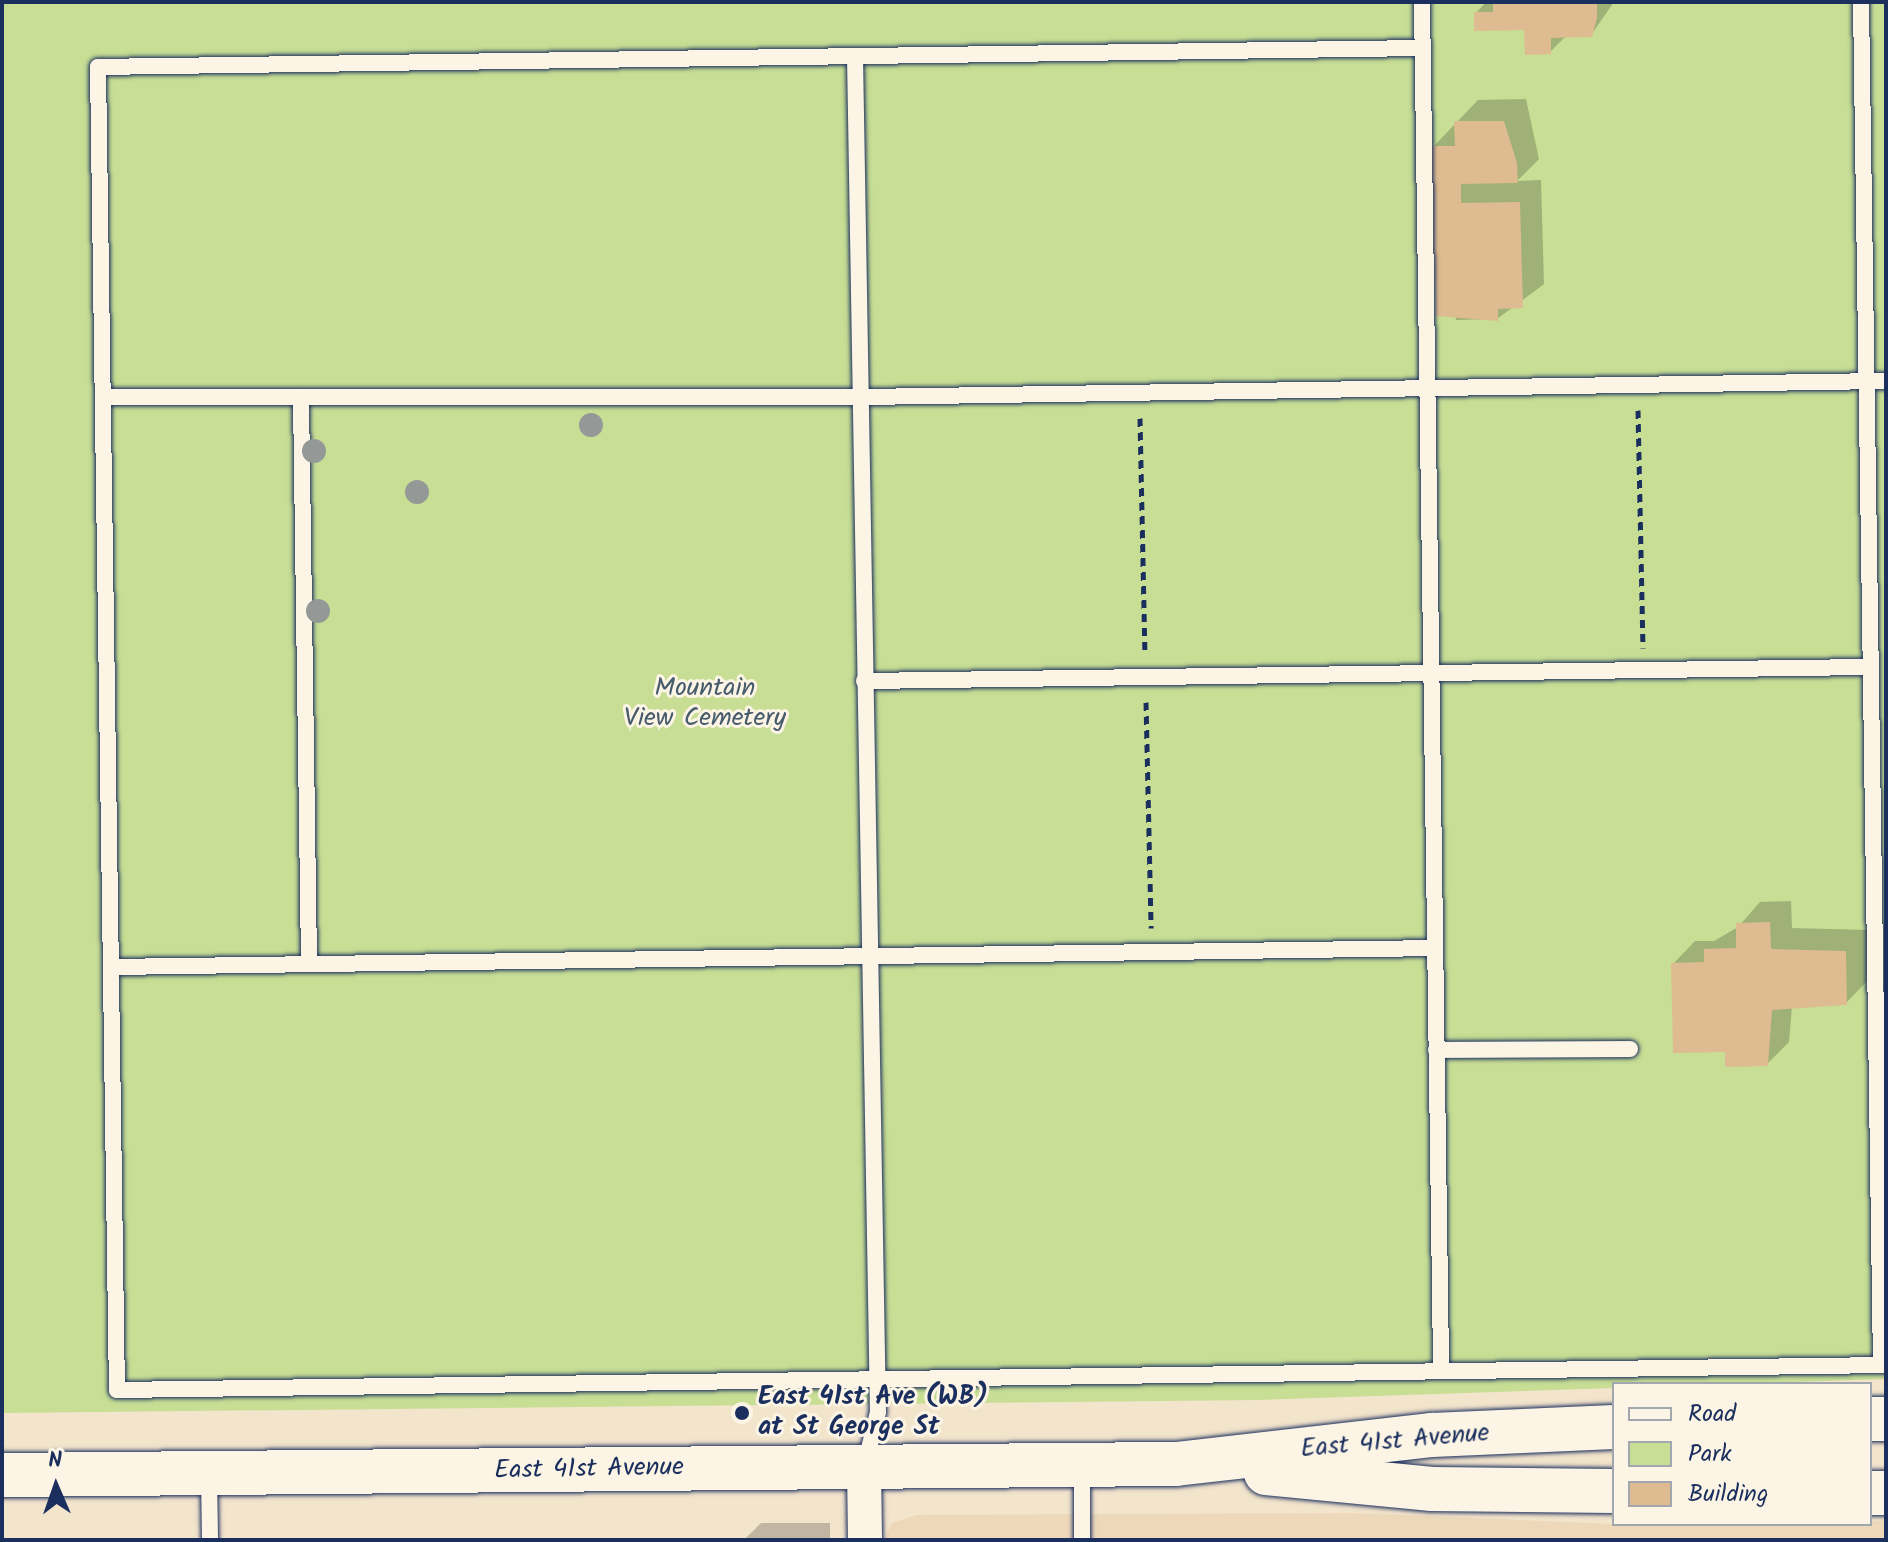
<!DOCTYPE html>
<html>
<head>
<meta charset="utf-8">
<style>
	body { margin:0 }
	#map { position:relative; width:1888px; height:1542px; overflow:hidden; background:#f3e4cc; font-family:Kalam,sans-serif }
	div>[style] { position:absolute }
	.built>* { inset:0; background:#edd8ba }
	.green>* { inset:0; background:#c7de94 }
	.shadow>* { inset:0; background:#0003 }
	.building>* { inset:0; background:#debb90 }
	.path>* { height:5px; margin-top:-2.5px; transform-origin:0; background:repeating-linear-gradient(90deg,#1b2f5e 0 8px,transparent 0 14px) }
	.roads { filter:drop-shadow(0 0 2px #1b2f5e) drop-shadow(0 0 2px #1b2f5e) }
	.service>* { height:16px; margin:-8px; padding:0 8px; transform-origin:8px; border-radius:8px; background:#fcf5e5 }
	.minor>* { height:34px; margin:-17px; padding:0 17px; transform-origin:17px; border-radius:17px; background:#fcf5e5 }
	.secondary>* { height:44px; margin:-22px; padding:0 22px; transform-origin:22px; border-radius:22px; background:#fcf5e5 }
	.trees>* { width:24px; height:24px; margin:-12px; border-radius:50%; background:#949997 }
	.dots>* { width:22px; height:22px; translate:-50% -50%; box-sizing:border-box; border:4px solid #fcf5e5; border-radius:50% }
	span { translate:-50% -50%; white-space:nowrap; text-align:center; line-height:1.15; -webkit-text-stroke:6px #fcf5e5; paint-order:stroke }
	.park-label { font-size:26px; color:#465b6c }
	.poi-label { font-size:26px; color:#1b2f5e; font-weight:700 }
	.left { translate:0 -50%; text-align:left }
	.street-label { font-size:26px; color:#1b2f5e }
	.frame { position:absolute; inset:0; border:4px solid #1b2f5e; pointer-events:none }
	.legend { position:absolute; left:1612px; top:1382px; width:260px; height:144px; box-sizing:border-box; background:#fcf5e5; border:2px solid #a2a6af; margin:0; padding:10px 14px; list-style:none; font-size:24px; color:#1b2f5e }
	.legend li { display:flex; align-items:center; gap:16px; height:40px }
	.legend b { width:40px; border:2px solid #a2a6af }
	.north { position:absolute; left:16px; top:1446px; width:80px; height:80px; -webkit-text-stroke:6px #fcf5e5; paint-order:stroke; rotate:358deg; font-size:22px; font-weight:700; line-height:32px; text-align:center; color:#1b2f5e }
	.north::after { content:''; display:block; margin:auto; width:28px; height:36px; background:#1b2f5e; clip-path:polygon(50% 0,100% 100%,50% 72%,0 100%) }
</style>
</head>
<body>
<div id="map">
	<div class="built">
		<i style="clip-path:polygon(1353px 1513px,1614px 1524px,1886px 1521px,1886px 1540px,884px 1540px,892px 1523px,916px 1515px)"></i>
	</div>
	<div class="green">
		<i style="clip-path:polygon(2px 2px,1886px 2px,1886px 1379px,1258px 1400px,2px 1413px)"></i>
	</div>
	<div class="shadow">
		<i style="clip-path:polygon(1486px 2px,1614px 2px,1591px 35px,1567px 35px,1550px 52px,1526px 28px,1476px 13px)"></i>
		<i style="clip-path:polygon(1526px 99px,1539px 159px,1517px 181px,1541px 180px,1544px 284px,1497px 319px,1456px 320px,1433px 147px,1478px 100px)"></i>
		<i style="clip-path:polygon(1791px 901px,1792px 928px,1868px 930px,1868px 980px,1846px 1003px,1792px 1006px,1789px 1042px,1767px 1064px,1727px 1050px,1673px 964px,1695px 941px,1714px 941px,1738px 927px,1760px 902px)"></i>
		<i style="clip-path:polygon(761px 1523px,830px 1523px,830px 1540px,744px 1540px)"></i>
	</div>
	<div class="building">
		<i style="clip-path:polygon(1493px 2px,1597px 2px,1597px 18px,1592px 37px,1551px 38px,1551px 54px,1525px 55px,1524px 30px,1474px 31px,1474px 12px,1493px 12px)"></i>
		<i style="clip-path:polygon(1454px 121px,1504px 121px,1517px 163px,1518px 183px,1461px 184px,1461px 203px,1520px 202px,1523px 308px,1498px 309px,1498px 321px,1436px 316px,1431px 146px,1455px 146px)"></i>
		<i style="clip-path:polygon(1770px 922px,1771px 949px,1846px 951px,1847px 1005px,1772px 1010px,1768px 1066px,1725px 1067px,1725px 1052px,1673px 1053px,1671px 963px,1704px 962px,1704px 949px,1736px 948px,1736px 923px)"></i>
	</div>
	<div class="path">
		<i style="left:1638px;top:410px;width:238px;rotate:88.8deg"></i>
		<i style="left:1140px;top:418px;width:234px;rotate:88.8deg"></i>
		<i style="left:1146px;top:702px;width:226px;rotate:88.7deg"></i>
	</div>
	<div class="roads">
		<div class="service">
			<i style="left:1422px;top:2px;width:1369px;rotate:89.2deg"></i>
			<i style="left:1861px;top:2px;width:1363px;rotate:89.16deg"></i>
			<i style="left:1423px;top:48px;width:1325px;rotate:179.18deg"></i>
			<i style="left:98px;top:67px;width:1323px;rotate:89.18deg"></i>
			<i style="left:117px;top:1390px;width:1769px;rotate:-0.81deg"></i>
			<i style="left:855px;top:56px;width:1356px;rotate:89.03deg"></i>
			<i style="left:878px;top:1412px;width:55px;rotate:103.8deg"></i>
			<i style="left:103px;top:397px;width:761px"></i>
			<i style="left:864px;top:397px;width:1022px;rotate:-0.9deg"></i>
			<i style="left:301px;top:397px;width:567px;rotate:89.19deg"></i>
			<i style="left:864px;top:681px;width:1006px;rotate:-0.8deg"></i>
			<i style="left:111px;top:967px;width:1324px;rotate:-0.82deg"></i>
			<i style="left:1436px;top:1050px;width:194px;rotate:-0.3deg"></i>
			<i style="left:1082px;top:1466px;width:74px;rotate:90deg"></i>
			<i style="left:209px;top:1474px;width:66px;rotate:89.1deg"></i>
		</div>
		<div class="minor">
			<i style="left:864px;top:1467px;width:73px;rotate:89.2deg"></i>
		</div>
		<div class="secondary">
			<i style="left:1870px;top:1419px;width:16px"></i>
			<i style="left:1266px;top:1473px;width:167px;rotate:5.5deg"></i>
			<i style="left:1432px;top:1489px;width:182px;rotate:0.6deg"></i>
			<i style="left:2px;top:1475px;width:1174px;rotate:-0.54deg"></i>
			<i style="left:1176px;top:1464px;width:258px;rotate:-6.5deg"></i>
			<i style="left:1432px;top:1435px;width:182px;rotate:-2.5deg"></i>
			<i style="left:1870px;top:1493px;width:16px"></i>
		</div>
	</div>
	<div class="trees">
		<i style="left:591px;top:425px"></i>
		<i style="left:314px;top:451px"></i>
		<i style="left:417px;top:492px"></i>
		<i style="left:318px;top:611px"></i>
	</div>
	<div class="dots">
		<i style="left:742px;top:1413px;background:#1b2f5e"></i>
	</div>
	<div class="park-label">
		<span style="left:705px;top:704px">Mountain<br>View Cemetery</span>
	</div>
	<div class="poi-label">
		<span class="left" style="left:758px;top:1413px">East 41st Ave (WB)<br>at St George St</span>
	</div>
	<div class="street-label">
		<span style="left:1395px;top:1442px;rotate:-5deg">East 41st Avenue</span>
		<span style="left:589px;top:1470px;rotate:-1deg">East 41st Avenue</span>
	</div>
	<div class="frame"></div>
	<ul class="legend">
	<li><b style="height:10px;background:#fcf5e5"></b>Road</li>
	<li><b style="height:22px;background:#c7de94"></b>Park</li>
	<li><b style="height:22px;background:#debb90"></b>Building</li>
	</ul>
	<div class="north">N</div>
</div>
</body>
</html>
